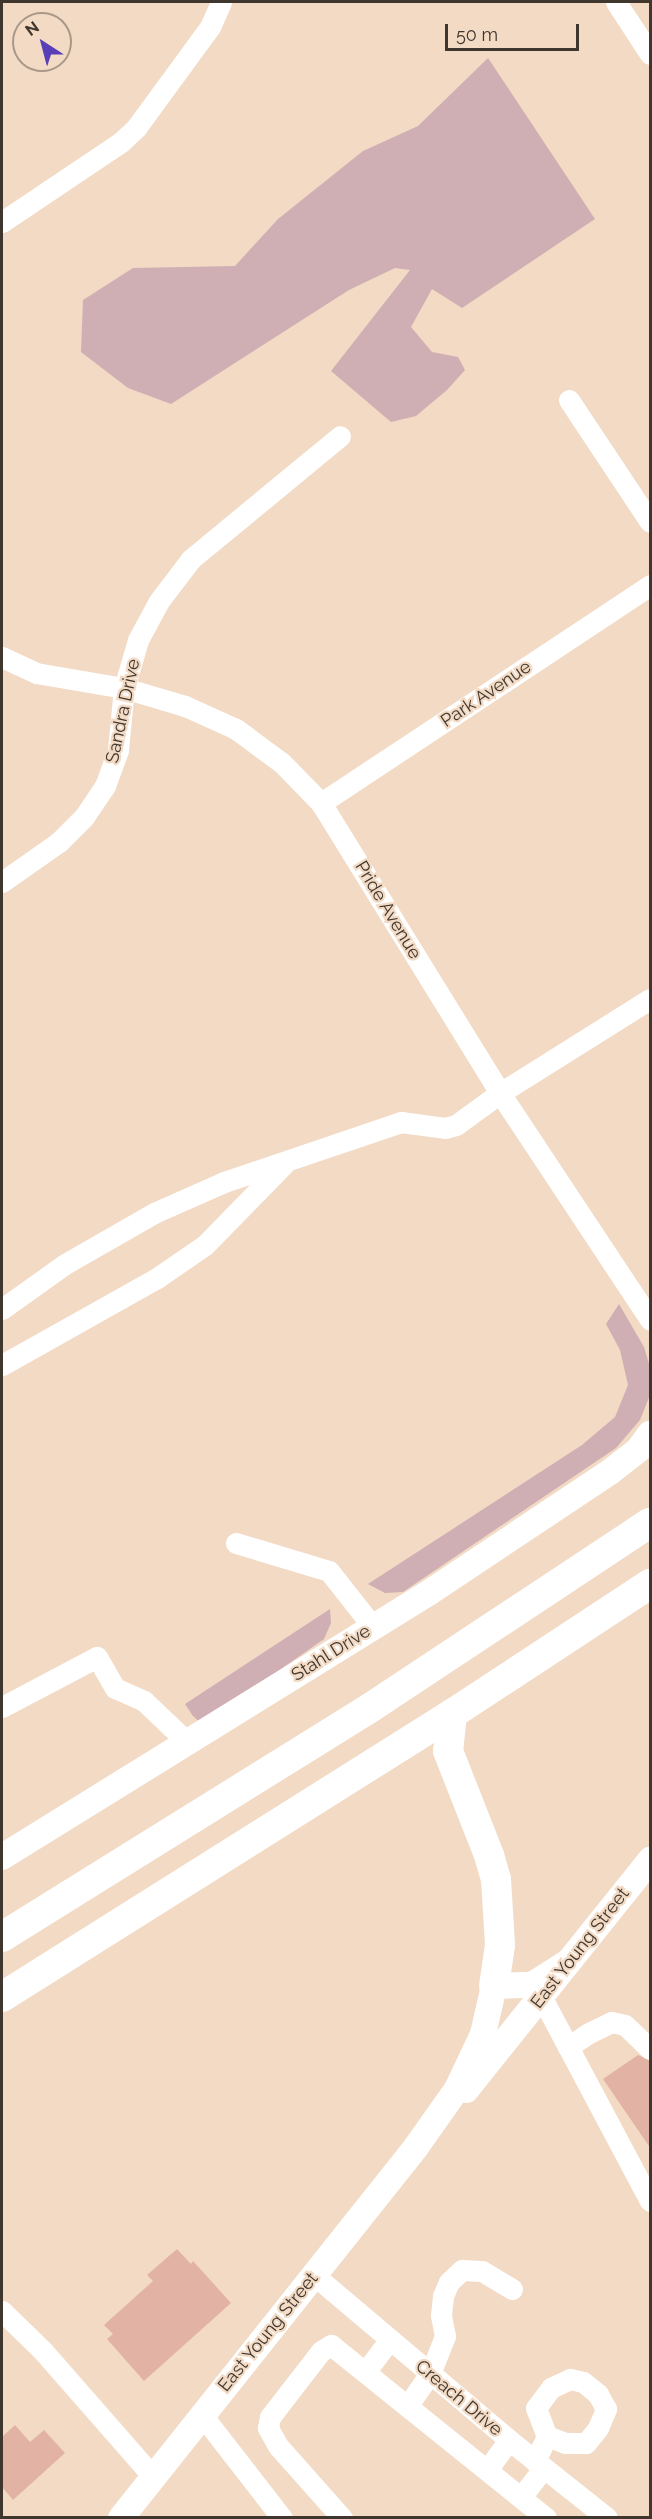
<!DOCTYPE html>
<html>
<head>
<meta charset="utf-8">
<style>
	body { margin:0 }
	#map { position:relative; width:652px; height:2519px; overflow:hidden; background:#f2dac4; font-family:Raleway,sans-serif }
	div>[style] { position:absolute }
	.green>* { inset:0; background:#cfafb3 }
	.building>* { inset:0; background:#e2b3a5 }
	.minor>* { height:21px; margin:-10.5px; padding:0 10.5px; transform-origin:10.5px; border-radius:10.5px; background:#fff }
	.major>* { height:26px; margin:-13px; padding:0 13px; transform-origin:13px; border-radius:13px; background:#fff }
	.highway>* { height:30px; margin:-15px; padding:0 15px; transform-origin:15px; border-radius:15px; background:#fff }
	span { translate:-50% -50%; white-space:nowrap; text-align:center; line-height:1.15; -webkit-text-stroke:4.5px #f2dac4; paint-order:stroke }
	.street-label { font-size:18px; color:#3f362d }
	.frame { position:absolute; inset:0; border:3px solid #3f362d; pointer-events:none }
	.north { position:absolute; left:12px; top:12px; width:60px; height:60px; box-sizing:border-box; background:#f2dac4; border:2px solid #aa9888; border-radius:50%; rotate:324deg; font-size:16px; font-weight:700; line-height:24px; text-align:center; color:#3f362d }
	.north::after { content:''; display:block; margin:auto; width:21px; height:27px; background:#583fb7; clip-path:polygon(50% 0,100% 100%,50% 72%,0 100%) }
	.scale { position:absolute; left:445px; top:24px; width:134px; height:27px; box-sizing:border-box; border:3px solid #3f362d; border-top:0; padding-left:8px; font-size:18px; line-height:21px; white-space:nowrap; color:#3f362d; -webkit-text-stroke:4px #f2dac4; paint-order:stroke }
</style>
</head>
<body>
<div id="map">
	<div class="green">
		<i style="clip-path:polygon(488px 58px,595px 219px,462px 308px,432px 289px,411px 327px,432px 352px,458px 357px,465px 370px,447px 390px,416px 416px,391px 422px,331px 371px,410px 270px,395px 268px,349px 290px,171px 404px,128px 388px,81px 352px,83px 300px,133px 268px,235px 266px,278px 219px,363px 151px,418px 126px)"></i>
		<i style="clip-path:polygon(619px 1304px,644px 1347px,650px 1367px,650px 1395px,640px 1420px,616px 1448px,403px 1592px,385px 1593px,368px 1584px,582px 1445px,615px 1417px,628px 1385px,620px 1350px,606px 1324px)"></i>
		<i style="clip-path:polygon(330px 1609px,331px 1623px,324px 1639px,202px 1724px,193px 1716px,185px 1704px)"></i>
	</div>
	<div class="building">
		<i style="clip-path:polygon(638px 2055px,651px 2061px,651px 2149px,603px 2079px)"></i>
		<i style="clip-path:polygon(177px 2249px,191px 2264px,193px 2261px,231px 2303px,144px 2381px,107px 2339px,113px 2334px,104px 2325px,153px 2281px,147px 2275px)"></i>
		<i style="clip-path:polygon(15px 2425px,30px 2442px,44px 2430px,65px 2453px,13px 2500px,2px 2487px,2px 2437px)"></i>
	</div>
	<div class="minor">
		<i style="left:616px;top:2px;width:62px;rotate:56.8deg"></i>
		<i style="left:2px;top:222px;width:143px;rotate:-33.9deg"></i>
		<i style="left:121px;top:142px;width:21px;rotate:-43deg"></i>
		<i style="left:136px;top:128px;width:125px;rotate:-53.8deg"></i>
		<i style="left:210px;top:27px;width:27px;rotate:-66deg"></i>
		<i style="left:569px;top:400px;width:146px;rotate:56.4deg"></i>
		<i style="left:2px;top:657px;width:38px;rotate:25deg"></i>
		<i style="left:36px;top:673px;width:89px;rotate:9.7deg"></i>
		<i style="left:124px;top:688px;width:64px;rotate:16.4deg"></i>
		<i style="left:185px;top:706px;width:56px;rotate:24.3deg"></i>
		<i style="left:236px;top:729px;width:57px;rotate:36.5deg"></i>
		<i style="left:282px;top:763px;width:56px;rotate:45.7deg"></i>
		<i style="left:321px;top:803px;width:341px;rotate:58.3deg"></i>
		<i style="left:500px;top:1093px;width:272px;rotate:56.5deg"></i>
		<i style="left:321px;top:803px;width:395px;rotate:-33.5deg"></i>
		<i style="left:2px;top:882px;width:70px;rotate:-35.1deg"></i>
		<i style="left:59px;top:842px;width:35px;rotate:-45deg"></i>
		<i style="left:84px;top:817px;width:37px;rotate:-56deg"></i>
		<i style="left:105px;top:786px;width:38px;rotate:-70deg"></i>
		<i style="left:118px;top:750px;width:62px;rotate:-84.5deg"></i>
		<i style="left:124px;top:688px;width:50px;rotate:-73.7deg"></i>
		<i style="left:138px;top:640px;width:44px;rotate:-61.7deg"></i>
		<i style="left:159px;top:601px;width:53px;rotate:-52.7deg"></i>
		<i style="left:191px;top:559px;width:193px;rotate:-39.5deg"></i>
		<i style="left:2px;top:1309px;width:77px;rotate:-35.5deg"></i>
		<i style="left:65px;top:1264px;width:103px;rotate:-29.8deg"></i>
		<i style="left:154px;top:1213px;width:77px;rotate:-23.9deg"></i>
		<i style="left:224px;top:1182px;width:187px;rotate:-18.7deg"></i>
		<i style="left:401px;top:1122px;width:44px;rotate:7.8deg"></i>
		<i style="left:445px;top:1128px;width:11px;rotate:-15deg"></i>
		<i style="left:456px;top:1125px;width:54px;rotate:-36deg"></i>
		<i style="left:500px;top:1093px;width:177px;rotate:-32.1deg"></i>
		<i style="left:2px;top:1365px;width:178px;rotate:-29.3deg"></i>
		<i style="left:157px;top:1278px;width:58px;rotate:-34.5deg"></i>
		<i style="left:205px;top:1245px;width:113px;rotate:-45.7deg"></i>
		<i style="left:236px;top:1543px;width:97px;rotate:16.8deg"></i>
		<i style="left:329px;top:1571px;width:71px;rotate:51.8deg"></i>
		<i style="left:2px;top:1707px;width:107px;rotate:-27.8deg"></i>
		<i style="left:97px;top:1657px;width:36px;rotate:60deg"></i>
		<i style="left:115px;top:1688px;width:32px;rotate:24deg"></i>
		<i style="left:144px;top:1701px;width:59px;rotate:43.6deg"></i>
		<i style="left:541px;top:1996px;width:232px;rotate:62deg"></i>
		<i style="left:568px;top:2047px;width:25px;rotate:-34deg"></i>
		<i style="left:589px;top:2033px;width:25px;rotate:-26deg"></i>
		<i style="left:612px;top:2022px;width:13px;rotate:13deg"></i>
		<i style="left:625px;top:2025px;width:35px;rotate:44deg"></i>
		<i style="left:314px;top:2275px;width:255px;rotate:40.2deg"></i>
		<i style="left:509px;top:2440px;width:125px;rotate:38.5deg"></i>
		<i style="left:2px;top:2311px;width:57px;rotate:44.3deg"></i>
		<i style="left:43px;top:2351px;width:169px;rotate:48.8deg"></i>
		<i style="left:366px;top:2371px;width:39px;rotate:-53deg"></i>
		<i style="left:408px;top:2405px;width:38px;rotate:-55deg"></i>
		<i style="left:430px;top:2374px;width:41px;rotate:-68.5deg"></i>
		<i style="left:445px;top:2336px;width:21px;rotate:-101deg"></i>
		<i style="left:441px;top:2315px;width:19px;rotate:-84deg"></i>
		<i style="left:443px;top:2296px;width:15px;rotate:-67deg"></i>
		<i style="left:449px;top:2282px;width:18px;rotate:-43deg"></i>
		<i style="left:462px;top:2270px;width:20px;rotate:3deg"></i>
		<i style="left:482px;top:2271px;width:35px;rotate:31deg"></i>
		<i style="left:202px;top:2415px;width:130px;rotate:52.2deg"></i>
		<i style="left:535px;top:2461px;width:28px;rotate:-64deg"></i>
		<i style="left:547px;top:2436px;width:19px;rotate:21deg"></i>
		<i style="left:565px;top:2443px;width:21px"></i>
		<i style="left:586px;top:2443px;width:19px;rotate:-51deg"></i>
		<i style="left:598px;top:2428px;width:21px;rotate:-67deg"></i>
		<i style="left:606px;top:2409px;width:17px;rotate:-118deg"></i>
		<i style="left:598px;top:2394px;width:19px;rotate:-141deg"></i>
		<i style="left:583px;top:2382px;width:13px;rotate:-167deg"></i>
		<i style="left:570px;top:2379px;width:21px;rotate:155deg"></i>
		<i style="left:551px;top:2388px;width:25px;rotate:127deg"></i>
		<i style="left:536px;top:2408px;width:30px;rotate:69deg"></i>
		<i style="left:487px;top:2470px;width:37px;rotate:-54deg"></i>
		<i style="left:521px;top:2497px;width:37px;rotate:-52deg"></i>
		<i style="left:342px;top:2518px;width:96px;rotate:-131.6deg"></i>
		<i style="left:278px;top:2446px;width:21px;rotate:-119deg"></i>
		<i style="left:268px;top:2428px;width:11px;rotate:-80deg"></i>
		<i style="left:270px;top:2417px;width:83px;rotate:-52.3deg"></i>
		<i style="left:321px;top:2351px;width:12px;rotate:-31deg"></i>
		<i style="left:331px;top:2345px;width:276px;rotate:38.8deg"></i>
	</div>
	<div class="major">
		<i style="left:2px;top:1857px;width:503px;rotate:-31.76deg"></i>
		<i style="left:430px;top:1592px;width:216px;rotate:-33.7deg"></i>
		<i style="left:610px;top:1472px;width:37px;rotate:-38deg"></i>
		<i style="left:639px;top:1449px;width:19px;rotate:-54deg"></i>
		<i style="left:466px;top:2090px;width:295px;rotate:-51.3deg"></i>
		<i style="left:121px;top:2518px;width:474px;rotate:-51.5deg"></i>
		<i style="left:416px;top:2147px;width:71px;rotate:-54.7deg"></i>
		<i style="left:457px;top:2089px;width:61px;rotate:-64.7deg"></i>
		<i style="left:483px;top:2034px;width:49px;rotate:-77.1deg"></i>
		<i style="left:494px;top:1986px;width:38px;rotate:-2deg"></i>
		<i style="left:532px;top:1985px;width:43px;rotate:-32.6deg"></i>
	</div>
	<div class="highway">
		<i style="left:452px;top:1714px;width:37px;rotate:96deg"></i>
		<i style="left:448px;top:1751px;width:112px;rotate:68.5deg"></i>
		<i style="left:489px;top:1855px;width:25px;rotate:74deg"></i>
		<i style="left:496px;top:1879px;width:66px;rotate:86.5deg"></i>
		<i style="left:500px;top:1945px;width:41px;rotate:98.3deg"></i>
		<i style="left:2px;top:1937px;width:433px;rotate:-31.9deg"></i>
		<i style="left:370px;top:1708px;width:336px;rotate:-33.5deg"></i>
		<i style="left:2px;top:1997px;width:532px;rotate:-32.17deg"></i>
		<i style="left:452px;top:1714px;width:237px;rotate:-33.3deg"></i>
	</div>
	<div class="street-label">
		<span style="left:486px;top:694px;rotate:-34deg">Park Avenue</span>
		<span style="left:123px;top:711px;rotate:-78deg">Sandra Drive</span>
		<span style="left:388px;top:910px;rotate:59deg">Pride Avenue</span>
		<span style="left:331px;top:1653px;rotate:-32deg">Stahl Drive</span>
		<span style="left:580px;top:1948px;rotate:-52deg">East Young Street</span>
		<span style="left:268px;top:2332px;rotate:-51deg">East Young Street</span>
		<span style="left:459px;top:2398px;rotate:40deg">Creach Drive</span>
	</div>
	<div class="frame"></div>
	<div class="north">N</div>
	<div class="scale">50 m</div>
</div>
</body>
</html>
